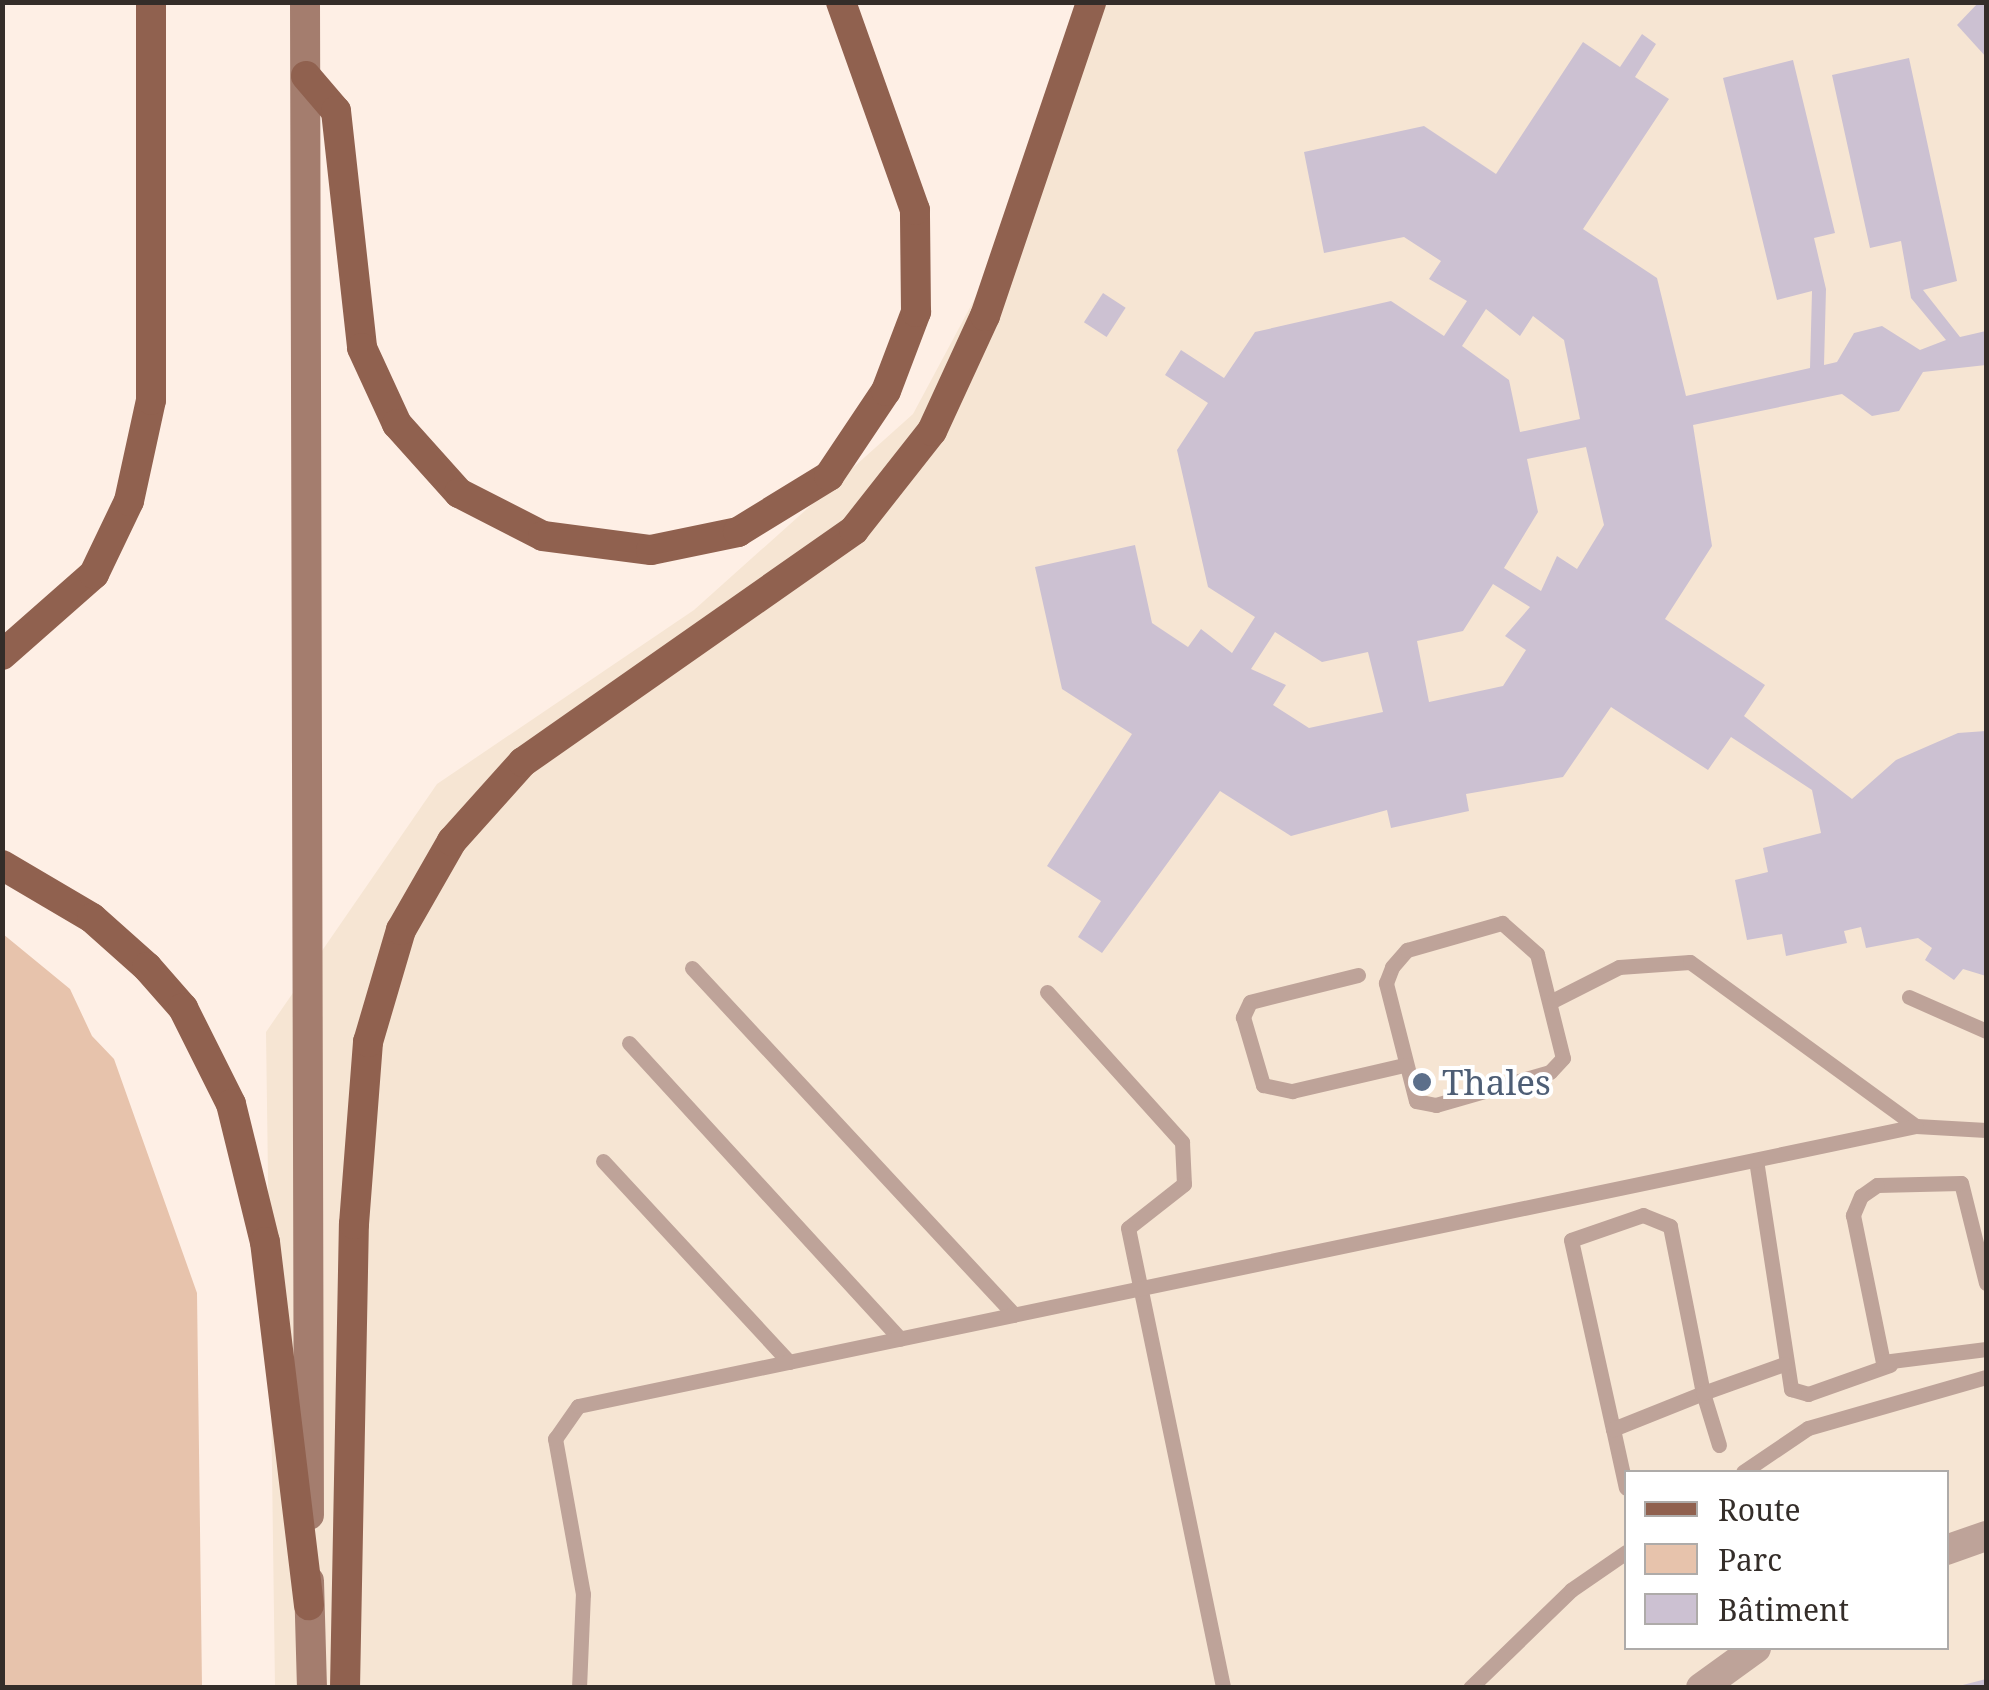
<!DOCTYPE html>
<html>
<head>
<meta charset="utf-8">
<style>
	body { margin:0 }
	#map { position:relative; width:1989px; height:1690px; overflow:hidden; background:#feefe5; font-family:"Noto Serif",serif }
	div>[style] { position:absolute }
	.industrial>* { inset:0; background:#f6e5d3 }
	.green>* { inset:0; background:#e7c3ac }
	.building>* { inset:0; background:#ccc1d2; transform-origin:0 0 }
	.lane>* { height:15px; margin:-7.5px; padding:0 7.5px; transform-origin:7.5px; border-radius:7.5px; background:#bea399 }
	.street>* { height:30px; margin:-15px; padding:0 15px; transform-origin:15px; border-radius:15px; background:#bea399 }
	.secondary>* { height:30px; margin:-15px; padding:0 15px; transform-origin:15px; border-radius:15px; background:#a47d6e }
	.primary>* { height:30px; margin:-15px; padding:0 15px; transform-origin:15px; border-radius:15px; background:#90614f }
	.dots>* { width:28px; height:28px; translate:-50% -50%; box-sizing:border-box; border:5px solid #fff; border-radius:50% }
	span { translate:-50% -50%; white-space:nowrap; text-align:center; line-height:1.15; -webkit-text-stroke:8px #fff; paint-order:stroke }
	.service-label { font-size:35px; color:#4e5e75 }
	.left { translate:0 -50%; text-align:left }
	.frame { position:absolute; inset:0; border:5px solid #342d29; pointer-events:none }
	.legend { position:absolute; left:1624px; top:1470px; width:325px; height:180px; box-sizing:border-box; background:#fff; border:2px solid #aeaba9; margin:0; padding:12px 18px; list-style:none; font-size:30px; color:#342d29 }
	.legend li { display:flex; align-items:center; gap:20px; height:50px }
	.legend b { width:50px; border:2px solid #aeaba9 }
</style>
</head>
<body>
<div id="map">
	<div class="industrial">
		<i style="clip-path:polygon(evenodd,1085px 3px,1986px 3px,1986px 1687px,275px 1687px,266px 1032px,437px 784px,694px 610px,913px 414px,1026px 203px,1085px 3px,1626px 1472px,1946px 1472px,1946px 1648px,1626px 1648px,1626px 1472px)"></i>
	</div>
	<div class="green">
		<i style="clip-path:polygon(3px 934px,70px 989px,92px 1036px,114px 1059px,197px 1293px,202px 1687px,3px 1687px)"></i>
	</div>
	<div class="building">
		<i style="clip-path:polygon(1979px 2px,1986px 2px,1986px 57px,1957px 25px)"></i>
		<i style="clip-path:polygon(evenodd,1642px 34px,1656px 44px,1635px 77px,1669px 99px,1583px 229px,1657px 278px,1686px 396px,1810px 368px,1812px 291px,1777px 300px,1723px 78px,1793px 60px,1835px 233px,1814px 238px,1826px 289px,1824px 365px,1837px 362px,1854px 333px,1882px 326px,1920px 350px,1946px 340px,1911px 298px,1901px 241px,1870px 248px,1832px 75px,1909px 58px,1957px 281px,1923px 290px,1960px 337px,1986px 331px,1986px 365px,1923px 372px,1899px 411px,1872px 416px,1842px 394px,1693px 425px,1712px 546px,1665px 619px,1765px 685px,1744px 716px,1852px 799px,1896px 760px,1958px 733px,1986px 731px,1986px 976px,1963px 969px,1954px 980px,1925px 960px,1932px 948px,1918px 938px,1866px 948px,1861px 927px,1844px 931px,1847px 943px,1786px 956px,1782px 934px,1747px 940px,1735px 880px,1768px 872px,1763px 848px,1821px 833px,1812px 790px,1731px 737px,1708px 770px,1611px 707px,1563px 777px,1466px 794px,1469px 811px,1391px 828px,1387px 810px,1291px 836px,1220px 791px,1102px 953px,1078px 937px,1101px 901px,1047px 866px,1132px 734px,1062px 689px,1035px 567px,1135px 545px,1152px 623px,1188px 647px,1201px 629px,1232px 653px,1255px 617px,1208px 587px,1177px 450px,1208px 403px,1165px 375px,1181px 350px,1224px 378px,1255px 332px,1391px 301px,1444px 336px,1467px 301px,1429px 279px,1441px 261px,1404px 237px,1324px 253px,1304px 152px,1424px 126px,1496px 174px,1583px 42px,1620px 67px,1642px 34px,1486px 309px,1520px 336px,1533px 316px,1564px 340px,1580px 419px,1520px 432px,1509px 380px,1462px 346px,1486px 309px,1642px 34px,1586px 447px,1604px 525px,1577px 569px,1557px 556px,1541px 591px,1504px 568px,1538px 512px,1527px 459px,1586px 447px,1642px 34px,1493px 584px,1530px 607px,1505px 636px,1526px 650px,1503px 686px,1429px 702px,1417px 641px,1463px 631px,1493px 584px,1642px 34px,1275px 632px,1322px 662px,1368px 652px,1383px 712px,1309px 728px,1273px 705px,1286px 685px,1251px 669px,1275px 632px)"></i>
		<i style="left:1103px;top:293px;width:27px;height:35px;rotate:33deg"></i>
		<i style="clip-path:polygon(1986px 1679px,1986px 1688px,1959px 1688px,1959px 1686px)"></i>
	</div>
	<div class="lane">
		<i style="left:1502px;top:923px;width:47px;rotate:41.5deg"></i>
		<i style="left:1537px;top:954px;width:107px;rotate:76deg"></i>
		<i style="left:1563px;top:1058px;width:19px;rotate:133deg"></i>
		<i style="left:1550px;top:1072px;width:119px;rotate:163.9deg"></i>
		<i style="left:1436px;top:1105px;width:20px;rotate:-169deg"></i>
		<i style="left:1416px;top:1101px;width:122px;rotate:-104.3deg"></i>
		<i style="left:1386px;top:983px;width:17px;rotate:-69deg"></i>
		<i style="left:1392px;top:967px;width:23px;rotate:-49deg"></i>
		<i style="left:1407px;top:950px;width:99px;rotate:-15.9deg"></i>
		<i style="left:692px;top:968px;width:473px;rotate:47.1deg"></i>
		<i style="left:1358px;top:975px;width:111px;rotate:166deg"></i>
		<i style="left:1250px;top:1002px;width:17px;rotate:115deg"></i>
		<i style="left:1243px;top:1017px;width:71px;rotate:73.6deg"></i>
		<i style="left:1263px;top:1085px;width:30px;rotate:12deg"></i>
		<i style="left:1292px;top:1091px;width:115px;rotate:-13.1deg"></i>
		<i style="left:1047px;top:992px;width:202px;rotate:48deg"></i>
		<i style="left:1182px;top:1142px;width:42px;rotate:87.3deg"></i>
		<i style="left:1184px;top:1184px;width:71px;rotate:141.8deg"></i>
		<i style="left:1128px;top:1228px;width:470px;rotate:78.3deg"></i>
		<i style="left:1909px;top:997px;width:84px;rotate:23.8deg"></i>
		<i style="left:1554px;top:1000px;width:73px;rotate:-26.9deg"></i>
		<i style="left:1619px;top:967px;width:71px;rotate:-4deg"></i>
		<i style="left:1690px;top:962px;width:279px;rotate:36deg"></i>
		<i style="left:1916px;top:1126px;width:70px;rotate:3.3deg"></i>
		<i style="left:629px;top:1043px;width:401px;rotate:47.5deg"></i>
		<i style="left:1756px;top:1160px;width:232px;rotate:81.3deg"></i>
		<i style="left:1791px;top:1389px;width:18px;rotate:16deg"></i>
		<i style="left:1808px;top:1394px;width:87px;rotate:-19.5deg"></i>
		<i style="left:603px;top:1161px;width:274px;rotate:47.2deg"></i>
		<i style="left:1986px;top:1283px;width:103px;rotate:-104deg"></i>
		<i style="left:1961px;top:1183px;width:84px;rotate:178.6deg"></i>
		<i style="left:1877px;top:1185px;width:19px;rotate:145deg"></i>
		<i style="left:1861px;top:1196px;width:21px;rotate:113deg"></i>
		<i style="left:1853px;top:1215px;width:150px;rotate:78.5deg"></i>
		<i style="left:1883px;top:1362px;width:104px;rotate:-7.2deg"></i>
		<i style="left:1613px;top:1429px;width:60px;rotate:77.6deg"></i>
		<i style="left:1719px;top:1445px;width:54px;rotate:-107.1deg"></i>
		<i style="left:1703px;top:1393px;width:170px;rotate:-101.2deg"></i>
		<i style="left:1670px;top:1226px;width:29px;rotate:-158deg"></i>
		<i style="left:1643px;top:1215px;width:76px;rotate:160.9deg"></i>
		<i style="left:1571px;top:1240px;width:194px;rotate:77.5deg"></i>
		<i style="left:1613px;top:1429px;width:97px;rotate:-21.8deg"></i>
		<i style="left:1703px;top:1393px;width:86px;rotate:-19.7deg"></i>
		<i style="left:1743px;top:1472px;width:78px;rotate:-34.1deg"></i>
		<i style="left:1808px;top:1428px;width:185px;rotate:-16deg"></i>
		<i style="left:579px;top:1688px;width:94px;rotate:-87.6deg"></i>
		<i style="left:583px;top:1594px;width:158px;rotate:-100.2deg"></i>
		<i style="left:555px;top:1439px;width:40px;rotate:-55.1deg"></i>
		<i style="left:578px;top:1406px;width:1367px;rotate:-11.82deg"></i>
		<i style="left:1470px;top:1688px;width:141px;rotate:-44.1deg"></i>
		<i style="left:1571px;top:1590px;width:67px;rotate:-34.6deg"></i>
	</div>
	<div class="street">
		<i style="left:1946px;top:1550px;width:42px;rotate:-19.3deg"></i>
		<i style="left:1701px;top:1688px;width:68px;rotate:-36deg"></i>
	</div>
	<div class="secondary">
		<i style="left:305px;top:2px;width:1513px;rotate:89.85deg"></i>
		<i style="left:309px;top:1581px;width:107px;rotate:88.4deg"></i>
	</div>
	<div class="primary">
		<i style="left:306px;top:76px;width:46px;rotate:49.4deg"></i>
		<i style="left:336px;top:111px;width:238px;rotate:83.7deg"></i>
		<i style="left:362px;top:348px;width:84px;rotate:65.3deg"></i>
		<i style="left:397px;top:424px;width:93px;rotate:48.1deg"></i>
		<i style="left:459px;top:493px;width:94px;rotate:27.1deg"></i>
		<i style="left:543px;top:536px;width:109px;rotate:7.4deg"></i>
		<i style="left:651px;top:550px;width:89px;rotate:-11.7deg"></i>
		<i style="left:738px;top:532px;width:107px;rotate:-31.6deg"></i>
		<i style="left:829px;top:476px;width:102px;rotate:-56.2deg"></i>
		<i style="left:886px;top:391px;width:85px;rotate:-69.2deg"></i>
		<i style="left:916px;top:312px;width:102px;rotate:-90.6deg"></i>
		<i style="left:915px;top:210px;width:221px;rotate:-109.6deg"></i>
		<i style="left:2px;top:655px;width:123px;rotate:-41.4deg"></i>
		<i style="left:94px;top:574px;width:81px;rotate:-64.4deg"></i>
		<i style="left:129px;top:501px;width:103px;rotate:-77.7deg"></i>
		<i style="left:151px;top:400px;width:398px;rotate:-90deg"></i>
		<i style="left:2px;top:865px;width:104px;rotate:30.5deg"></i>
		<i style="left:92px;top:918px;width:74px;rotate:41.7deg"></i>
		<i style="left:147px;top:967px;width:55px;rotate:48.7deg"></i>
		<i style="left:183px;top:1008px;width:107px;rotate:63.4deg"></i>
		<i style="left:231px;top:1104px;width:142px;rotate:76.2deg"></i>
		<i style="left:265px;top:1242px;width:366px;rotate:83.1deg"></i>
		<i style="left:345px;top:1688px;width:464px;rotate:-88.9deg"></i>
		<i style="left:354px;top:1224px;width:183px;rotate:-85.6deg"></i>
		<i style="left:368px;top:1042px;width:117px;rotate:-73.6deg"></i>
		<i style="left:401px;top:930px;width:103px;rotate:-60.2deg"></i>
		<i style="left:452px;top:841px;width:106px;rotate:-48.1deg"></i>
		<i style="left:523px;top:762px;width:404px;rotate:-35deg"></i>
		<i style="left:854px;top:530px;width:126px;rotate:-51.8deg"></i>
		<i style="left:932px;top:431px;width:127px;rotate:-65.3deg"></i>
		<i style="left:985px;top:316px;width:331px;rotate:-71.3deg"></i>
	</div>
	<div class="dots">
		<i style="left:1422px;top:1082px;background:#5c6f8a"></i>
	</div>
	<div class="service-label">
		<span class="left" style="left:1442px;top:1082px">Thales</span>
	</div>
	<div class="frame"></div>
	<ul class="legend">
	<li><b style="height:12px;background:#90614f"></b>Route</li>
	<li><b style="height:28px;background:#e7c3ac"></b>Parc</li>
	<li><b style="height:28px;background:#ccc1d2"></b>Bâtiment</li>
	</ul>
</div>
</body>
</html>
